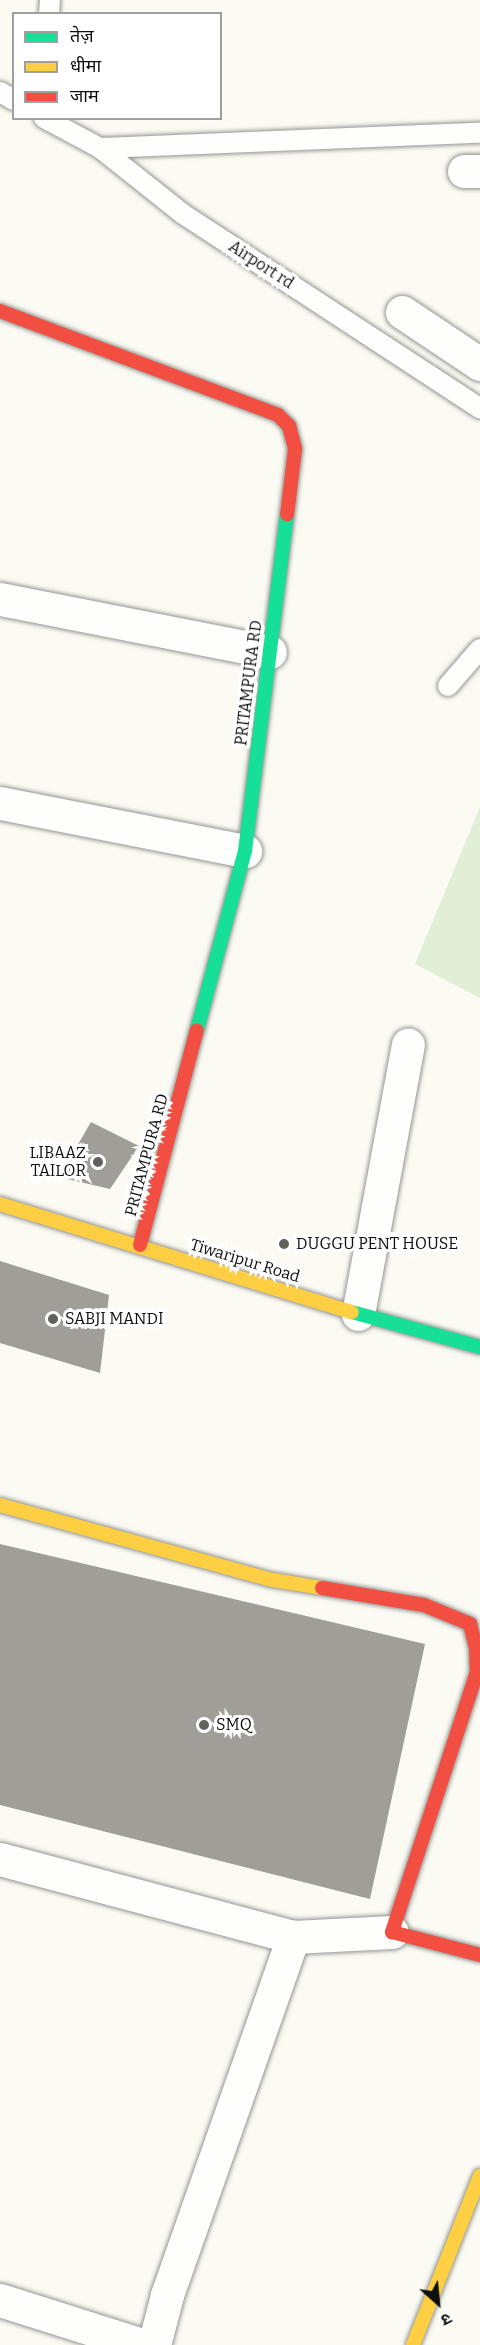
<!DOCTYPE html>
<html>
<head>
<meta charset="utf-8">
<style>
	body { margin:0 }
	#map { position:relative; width:480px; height:2345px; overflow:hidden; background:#fbfbf4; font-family:Bitter,"Noto Sans Devanagari",serif }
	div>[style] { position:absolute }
	.green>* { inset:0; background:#e0efd6 }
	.building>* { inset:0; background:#9f9e99 }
	.roads { filter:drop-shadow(0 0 2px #959592) drop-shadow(0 0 2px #959592) }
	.lane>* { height:20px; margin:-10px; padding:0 10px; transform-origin:10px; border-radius:10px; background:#fefefd }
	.street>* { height:33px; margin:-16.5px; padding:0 16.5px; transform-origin:16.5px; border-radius:16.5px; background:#fefefd }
	.fast>* { height:14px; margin:-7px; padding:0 7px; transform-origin:7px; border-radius:7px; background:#16e098 }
	.slow>* { height:14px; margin:-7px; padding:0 7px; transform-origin:7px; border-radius:7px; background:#ffcf43 }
	.jam>* { height:14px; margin:-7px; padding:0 7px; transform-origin:7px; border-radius:7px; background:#f24e42 }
	.dots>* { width:16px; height:16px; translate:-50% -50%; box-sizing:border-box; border:3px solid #fff; border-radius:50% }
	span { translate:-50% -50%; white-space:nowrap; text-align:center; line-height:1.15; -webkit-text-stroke:6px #fff; paint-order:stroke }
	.street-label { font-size:16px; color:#0e0e0e }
	.poi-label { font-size:16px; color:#0e0e0e }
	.right { translate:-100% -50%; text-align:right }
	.left { translate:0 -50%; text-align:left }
	.legend { position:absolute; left:12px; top:12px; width:210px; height:108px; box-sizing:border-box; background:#fff; border:2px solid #9f9f9f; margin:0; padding:8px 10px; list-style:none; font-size:18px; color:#0e0e0e }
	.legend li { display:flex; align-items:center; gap:12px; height:30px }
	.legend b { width:30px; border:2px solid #9f9f9f }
	.north { position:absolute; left:408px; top:2273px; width:60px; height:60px; -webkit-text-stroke:4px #fff; paint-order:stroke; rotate:153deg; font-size:16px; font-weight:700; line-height:24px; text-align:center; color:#0e0e0e }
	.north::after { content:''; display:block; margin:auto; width:21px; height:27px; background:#0e0e0e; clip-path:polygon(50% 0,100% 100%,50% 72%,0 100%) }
</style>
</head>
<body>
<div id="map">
	<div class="green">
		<i style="clip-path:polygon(480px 807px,480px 998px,415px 964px)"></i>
	</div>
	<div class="building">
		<i style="clip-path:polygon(91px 1122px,139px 1146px,110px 1189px,59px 1177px)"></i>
		<i style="clip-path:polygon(0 1261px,109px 1295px,100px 1373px,0 1343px)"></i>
		<i style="clip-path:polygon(0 1544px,425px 1644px,370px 1899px,0 1805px)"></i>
	</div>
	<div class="roads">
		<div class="lane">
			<i style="left:49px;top:14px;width:14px;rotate:-86deg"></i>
			<i style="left:0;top:92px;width:16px;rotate:30deg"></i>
			<i style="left:44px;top:118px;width:64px;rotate:28.2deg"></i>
			<i style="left:100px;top:148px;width:106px;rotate:38.5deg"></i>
			<i style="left:183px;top:214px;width:355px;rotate:33.2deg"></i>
			<i style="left:100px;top:148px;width:380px;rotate:-2.3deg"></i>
			<i style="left:448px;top:686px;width:49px;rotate:-49.1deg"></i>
		</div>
		<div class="street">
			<i style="left:464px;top:171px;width:16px"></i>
			<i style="left:402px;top:312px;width:94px;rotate:33.7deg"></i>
			<i style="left:0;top:599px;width:275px;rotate:11.1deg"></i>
			<i style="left:0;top:803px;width:250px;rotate:11.1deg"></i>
			<i style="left:358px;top:1314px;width:274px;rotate:-79.5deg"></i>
			<i style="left:0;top:1859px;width:303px;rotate:14.9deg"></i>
			<i style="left:293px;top:1937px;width:99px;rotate:-2.9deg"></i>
			<i style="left:0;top:2300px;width:149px;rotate:17.6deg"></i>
			<i style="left:154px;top:2345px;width:52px;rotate:-75.4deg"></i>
			<i style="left:167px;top:2295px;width:380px;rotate:-70.6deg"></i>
		</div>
		<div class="fast">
			<i style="left:197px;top:1030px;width:185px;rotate:-75deg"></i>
			<i style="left:245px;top:851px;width:339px;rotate:-82.9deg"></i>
			<i style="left:352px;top:1312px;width:133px;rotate:15.3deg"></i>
		</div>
		<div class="slow">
			<i style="left:0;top:1204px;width:368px;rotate:17.1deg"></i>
			<i style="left:0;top:1505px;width:283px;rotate:15.4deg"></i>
			<i style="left:273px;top:1580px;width:50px;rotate:9.3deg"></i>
			<i style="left:413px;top:2345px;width:182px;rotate:-68.4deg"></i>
		</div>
		<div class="jam">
			<i style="left:0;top:311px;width:297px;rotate:20.5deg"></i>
			<i style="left:278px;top:415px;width:16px;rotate:45deg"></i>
			<i style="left:289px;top:426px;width:24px;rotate:75deg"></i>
			<i style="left:295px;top:449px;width:66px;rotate:96.9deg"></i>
			<i style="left:140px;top:1245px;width:222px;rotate:-75.2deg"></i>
			<i style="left:322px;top:1588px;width:103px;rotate:9.5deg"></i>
			<i style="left:424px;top:1605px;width:50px;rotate:22.4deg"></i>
			<i style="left:470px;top:1624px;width:25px;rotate:76deg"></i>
			<i style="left:476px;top:1648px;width:24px;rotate:88deg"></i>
			<i style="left:477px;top:1672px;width:274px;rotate:108.1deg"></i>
			<i style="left:392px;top:1932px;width:91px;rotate:14.6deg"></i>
		</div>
	</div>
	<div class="dots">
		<i style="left:98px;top:1162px;background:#61615e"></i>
		<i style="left:284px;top:1244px;background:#61615e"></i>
		<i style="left:53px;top:1319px;background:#61615e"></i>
		<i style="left:204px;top:1725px;background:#61615e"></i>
	</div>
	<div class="street-label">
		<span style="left:261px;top:265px;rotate:33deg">Airport rd</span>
		<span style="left:249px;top:683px;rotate:-83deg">PRITAMPURA RD</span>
		<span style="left:147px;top:1155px;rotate:-75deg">PRITAMPURA RD</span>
		<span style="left:245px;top:1261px;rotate:17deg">Tiwaripur Road</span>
	</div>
	<div class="poi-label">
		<span class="right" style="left:86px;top:1162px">LIBAAZ<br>TAILOR</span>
		<span class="left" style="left:296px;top:1244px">DUGGU PENT HOUSE</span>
		<span class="left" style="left:65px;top:1319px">SABJI MANDI</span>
		<span class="left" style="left:216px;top:1725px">SMQ</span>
	</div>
	<ul class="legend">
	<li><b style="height:8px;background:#16e098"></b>तेज़</li>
	<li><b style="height:8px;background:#ffcf43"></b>धीमा</li>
	<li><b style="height:8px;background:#f24e42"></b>जाम</li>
	</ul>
	<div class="north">उ</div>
</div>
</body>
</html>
